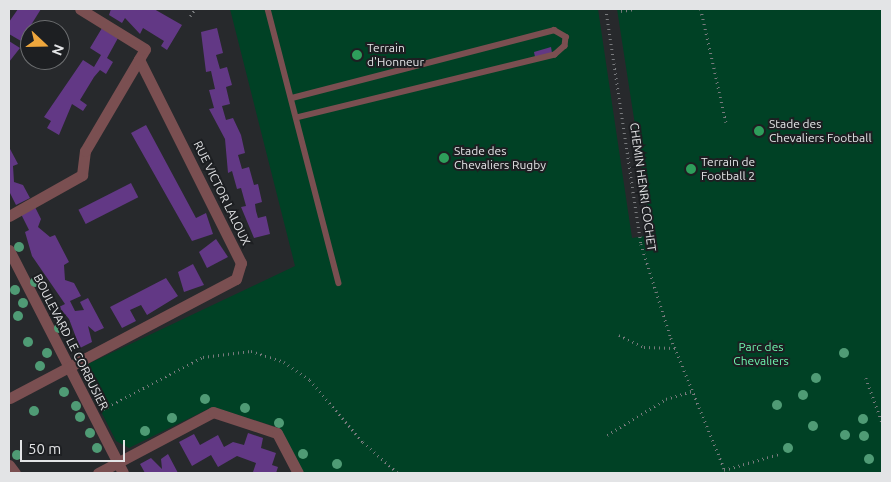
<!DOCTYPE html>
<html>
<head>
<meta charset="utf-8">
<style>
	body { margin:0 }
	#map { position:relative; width:891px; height:482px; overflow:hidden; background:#27292c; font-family:Ubuntu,sans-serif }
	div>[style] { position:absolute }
	.green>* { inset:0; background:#004125 }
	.building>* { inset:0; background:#623885; transform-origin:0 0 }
	.path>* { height:2.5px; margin-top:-1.25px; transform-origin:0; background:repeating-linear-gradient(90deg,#787a7d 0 1px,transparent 0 5px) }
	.service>* { height:5.5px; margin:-2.75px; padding:0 2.75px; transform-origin:2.75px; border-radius:2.75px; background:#7a4f51 }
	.minor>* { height:11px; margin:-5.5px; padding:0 5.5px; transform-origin:5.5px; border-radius:5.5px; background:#7a4f51 }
	.trees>* { width:10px; height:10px; margin:-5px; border-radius:50%; background:#4f9b75 }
	.dots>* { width:14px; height:14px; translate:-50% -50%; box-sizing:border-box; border:2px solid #1d1f22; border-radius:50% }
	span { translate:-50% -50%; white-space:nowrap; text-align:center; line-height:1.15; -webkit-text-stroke:4px #1d1f22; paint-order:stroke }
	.poi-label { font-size:12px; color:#e3e4e6 }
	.left { translate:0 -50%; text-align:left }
	.street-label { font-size:12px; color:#e3e4e6 }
	.park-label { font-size:12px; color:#6ff8b0 }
	.frame { position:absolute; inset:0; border:10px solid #e3e4e6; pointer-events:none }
	.north { position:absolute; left:20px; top:20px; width:50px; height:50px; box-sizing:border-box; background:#1d1f22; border:1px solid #6c6e70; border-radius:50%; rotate:111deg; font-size:14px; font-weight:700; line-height:20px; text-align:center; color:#e3e4e6 }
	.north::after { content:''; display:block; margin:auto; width:18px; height:22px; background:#efa73d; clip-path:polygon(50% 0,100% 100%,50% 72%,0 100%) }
	.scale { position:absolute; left:20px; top:440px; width:105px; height:22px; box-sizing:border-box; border:2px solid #e3e4e6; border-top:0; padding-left:6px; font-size:15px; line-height:18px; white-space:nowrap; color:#e3e4e6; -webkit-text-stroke:4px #1d1f22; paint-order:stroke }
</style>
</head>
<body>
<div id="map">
	<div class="green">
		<i style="clip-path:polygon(230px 9px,598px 9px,632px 238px,652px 235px,617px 9px,882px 9px,882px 473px,303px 473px,280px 428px,212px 407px,129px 448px,116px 441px,83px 376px,88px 364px,295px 266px)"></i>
	</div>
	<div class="building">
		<i style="clip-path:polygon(18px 9px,41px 9px,21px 41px,9px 34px,9px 22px)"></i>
		<i style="clip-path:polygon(111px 9px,154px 9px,182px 25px,167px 50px,161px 46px,164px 41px,143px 28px,140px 34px,125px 18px,122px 23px,109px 15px)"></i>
		<i style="clip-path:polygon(102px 28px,118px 38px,107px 58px,113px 62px,106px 74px,100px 70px,94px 77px,80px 100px,87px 105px,83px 111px,72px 104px,59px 135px,47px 128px,51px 121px,44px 117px,83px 60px,94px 67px,101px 55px,90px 48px)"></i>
		<i style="clip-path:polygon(217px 28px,223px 53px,216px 55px,220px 69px,227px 67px,232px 85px,226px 87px,230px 104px,222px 106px,226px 120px,233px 118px,241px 135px,245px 153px,238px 155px,242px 169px,249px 167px,254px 185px,258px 184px,262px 202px,255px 204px,256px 211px,258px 218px,266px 216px,270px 234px,254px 238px,241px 207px,246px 206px,241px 188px,237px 189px,232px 171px,228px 173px,225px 139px,209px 109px,214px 108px,209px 90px,215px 89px,211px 71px,206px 72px,201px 32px)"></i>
		<i style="clip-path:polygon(9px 41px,20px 48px,9px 62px)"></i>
		<i style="clip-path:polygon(551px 47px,552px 53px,535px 57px,534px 52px)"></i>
		<i style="clip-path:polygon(146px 125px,196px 218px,206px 213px,213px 234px,192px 241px,131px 133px)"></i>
		<i style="clip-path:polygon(9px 147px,18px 164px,13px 166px,14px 182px,23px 185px,30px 198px,16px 205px,9px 191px)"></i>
		<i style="left:131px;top:183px;width:16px;height:59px;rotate:63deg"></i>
		<i style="clip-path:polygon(35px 207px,41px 219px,38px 227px,50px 237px,55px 235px,69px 262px,64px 265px,65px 280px,74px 283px,81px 296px,70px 301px,75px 311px,84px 310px,80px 302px,88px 298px,104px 328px,95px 332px,88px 326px,92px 342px,80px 348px,69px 319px,59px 307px,65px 304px,32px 256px,25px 232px,29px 230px,21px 214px)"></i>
		<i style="clip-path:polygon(216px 239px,228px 257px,207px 268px,199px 252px)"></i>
		<i style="clip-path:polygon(193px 264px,204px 285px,184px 292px,178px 272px)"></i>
		<i style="clip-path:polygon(166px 278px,178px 296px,147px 315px,141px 305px,130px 310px,136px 321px,122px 328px,110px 307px)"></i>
		<i style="clip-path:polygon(248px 433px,263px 438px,261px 448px,276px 453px,272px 465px,278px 467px,276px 473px,253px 472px,256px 463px,237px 456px,218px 467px,211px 455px,192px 466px,179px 442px,194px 434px,200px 445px,218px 435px,224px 447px,233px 442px,244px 445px)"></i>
		<i style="clip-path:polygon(168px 454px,178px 473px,145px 473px,140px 464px,151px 458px,162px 469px,161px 459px)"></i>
	</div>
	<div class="path">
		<i style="left:606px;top:9px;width:238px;rotate:81.5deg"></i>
		<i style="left:641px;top:244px;width:99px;rotate:72.3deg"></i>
		<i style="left:671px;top:338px;width:146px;rotate:67.8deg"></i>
		<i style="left:701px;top:9px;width:116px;rotate:77.5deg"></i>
		<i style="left:621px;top:11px;width:14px;rotate:-8deg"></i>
		<i style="left:190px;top:16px;width:9px;rotate:-54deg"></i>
		<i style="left:619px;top:335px;width:28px;rotate:26deg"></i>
		<i style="left:644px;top:347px;width:31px;rotate:2deg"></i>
		<i style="left:866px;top:378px;width:47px;rotate:70deg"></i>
		<i style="left:103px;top:409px;width:113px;rotate:-27.5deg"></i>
		<i style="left:203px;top:357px;width:48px;rotate:-7.1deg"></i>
		<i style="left:251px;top:351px;width:35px;rotate:18deg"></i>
		<i style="left:284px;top:362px;width:32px;rotate:35deg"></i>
		<i style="left:310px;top:380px;width:82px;rotate:49.5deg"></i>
		<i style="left:363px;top:442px;width:47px;rotate:41.5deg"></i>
		<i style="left:607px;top:435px;width:69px;rotate:-31.4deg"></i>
		<i style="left:666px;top:399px;width:27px;rotate:-17deg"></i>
		<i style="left:724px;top:470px;width:57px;rotate:-16.2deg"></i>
	</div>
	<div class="service">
		<i style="left:268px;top:9px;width:283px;rotate:75.5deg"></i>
		<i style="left:292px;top:98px;width:271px;rotate:-14.5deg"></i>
		<i style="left:554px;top:30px;width:14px;rotate:30deg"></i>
		<i style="left:566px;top:37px;width:9px;rotate:96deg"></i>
		<i style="left:565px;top:46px;width:13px;rotate:138deg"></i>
		<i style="left:555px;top:55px;width:266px;rotate:166.3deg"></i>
	</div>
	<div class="minor">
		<i style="left:9px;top:216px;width:84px;rotate:-29.3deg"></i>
		<i style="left:82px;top:175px;width:24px;rotate:-83deg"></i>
		<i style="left:85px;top:151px;width:118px;rotate:-59.5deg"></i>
		<i style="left:145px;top:49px;width:76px;rotate:-148.4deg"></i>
		<i style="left:9px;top:250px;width:250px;rotate:62.9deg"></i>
		<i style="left:10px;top:398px;width:255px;rotate:-27.8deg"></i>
		<i style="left:236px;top:279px;width:17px;rotate:-73deg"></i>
		<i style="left:241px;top:263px;width:228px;rotate:-116.6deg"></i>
		<i style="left:9px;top:465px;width:10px;rotate:53deg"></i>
		<i style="left:98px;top:473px;width:130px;rotate:-27.9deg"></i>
		<i style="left:213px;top:412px;width:67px;rotate:18.2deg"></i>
		<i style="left:277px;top:433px;width:45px;rotate:62.3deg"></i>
	</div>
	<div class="trees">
		<i style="left:19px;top:247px"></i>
		<i style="left:35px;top:282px"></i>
		<i style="left:15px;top:290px"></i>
		<i style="left:23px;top:303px"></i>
		<i style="left:18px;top:316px"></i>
		<i style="left:59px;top:328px"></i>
		<i style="left:28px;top:342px"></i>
		<i style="left:47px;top:353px"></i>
		<i style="left:844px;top:353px"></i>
		<i style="left:40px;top:366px"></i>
		<i style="left:816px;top:378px"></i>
		<i style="left:64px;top:392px"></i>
		<i style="left:803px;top:395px"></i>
		<i style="left:205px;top:399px"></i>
		<i style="left:777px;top:405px"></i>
		<i style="left:76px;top:406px"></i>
		<i style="left:245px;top:408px"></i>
		<i style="left:34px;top:411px"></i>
		<i style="left:80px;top:417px"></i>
		<i style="left:172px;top:418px"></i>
		<i style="left:863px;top:419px"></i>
		<i style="left:279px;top:423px"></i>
		<i style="left:813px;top:426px"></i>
		<i style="left:145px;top:431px"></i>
		<i style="left:90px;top:433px"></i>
		<i style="left:845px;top:435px"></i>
		<i style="left:864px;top:436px"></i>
		<i style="left:97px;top:448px"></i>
		<i style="left:788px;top:448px"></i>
		<i style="left:303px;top:454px"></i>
		<i style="left:17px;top:455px"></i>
		<i style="left:869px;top:459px"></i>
		<i style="left:337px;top:464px"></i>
	</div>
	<div class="dots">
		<i style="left:357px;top:55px;background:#2e9e5b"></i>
		<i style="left:759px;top:131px;background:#2e9e5b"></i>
		<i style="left:444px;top:158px;background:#2e9e5b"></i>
		<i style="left:691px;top:169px;background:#2e9e5b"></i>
	</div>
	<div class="poi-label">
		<span class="left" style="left:367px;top:55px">Terrain<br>d'Honneur</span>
		<span class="left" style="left:769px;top:131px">Stade des<br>Chevaliers Football</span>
		<span class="left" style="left:454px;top:158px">Stade des<br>Chevaliers Rugby</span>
		<span class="left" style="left:701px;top:169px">Terrain de<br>Football 2</span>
	</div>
	<div class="street-label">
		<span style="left:643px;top:187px;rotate:82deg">CHEMIN HENRI COCHET</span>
		<span style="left:222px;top:193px;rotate:64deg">RUE VICTOR LALOUX</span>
		<span style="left:71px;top:342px;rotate:63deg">BOULEVARD LE CORBUSIER</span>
	</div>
	<div class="park-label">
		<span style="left:761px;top:354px">Parc des<br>Chevaliers</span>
	</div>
	<div class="frame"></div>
	<div class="north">N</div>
	<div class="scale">50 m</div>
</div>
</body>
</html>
